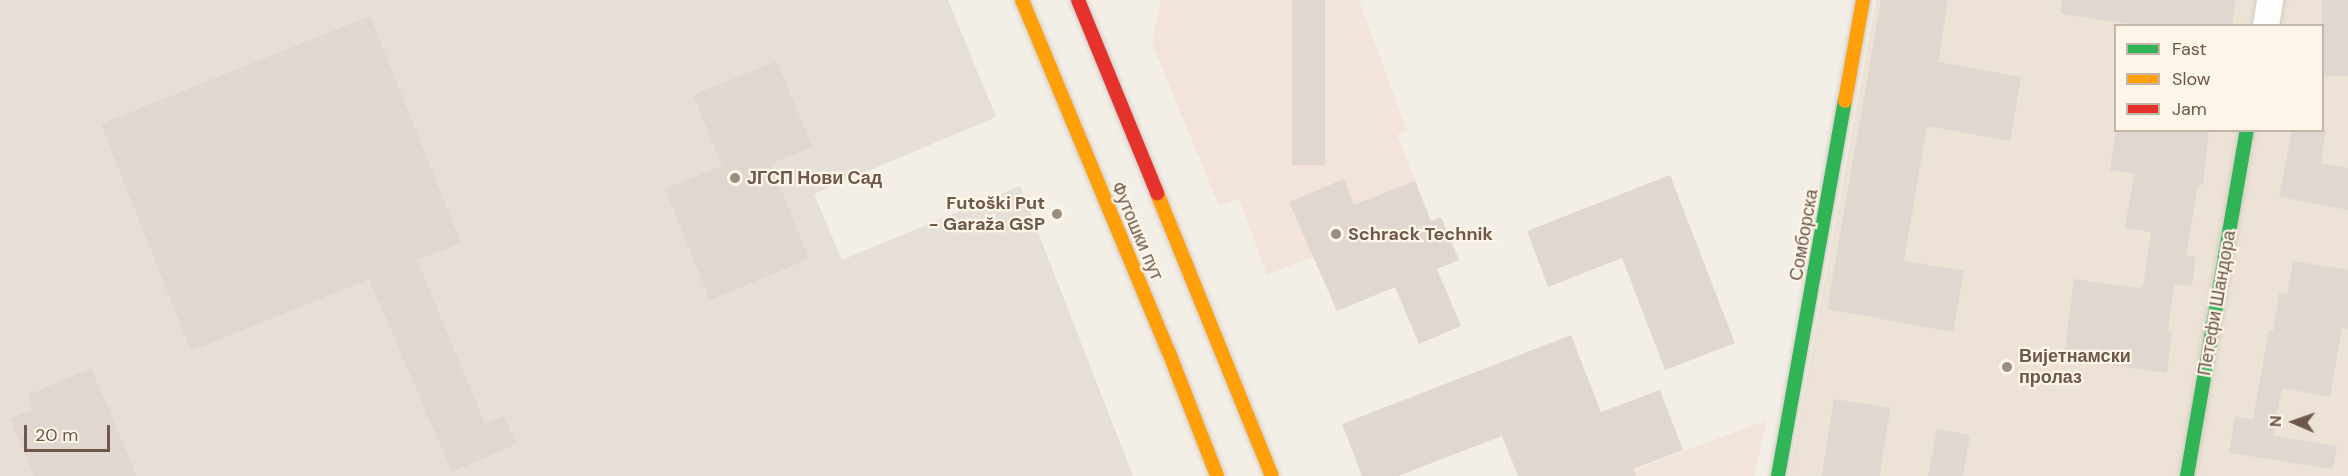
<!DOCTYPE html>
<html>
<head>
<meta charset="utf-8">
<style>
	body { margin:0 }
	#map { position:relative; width:2348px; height:476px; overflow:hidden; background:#f3efe7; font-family:"DM Sans",sans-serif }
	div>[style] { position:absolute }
	.residential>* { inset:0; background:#ece2d5 }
	.commercial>* { inset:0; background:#f3e4db }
	.industrial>* { inset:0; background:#e5dfd8 }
	.building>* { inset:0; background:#dfd7d0; transform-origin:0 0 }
	.roads { filter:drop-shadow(0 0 2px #d1cbc4) drop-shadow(0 0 2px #d1cbc4) }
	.street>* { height:26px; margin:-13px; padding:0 13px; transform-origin:13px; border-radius:13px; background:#fdfdfb }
	.fast>* { height:14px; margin:-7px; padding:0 7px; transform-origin:7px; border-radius:7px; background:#30b455 }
	.slow>* { height:14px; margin:-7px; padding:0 7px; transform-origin:7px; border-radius:7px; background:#ff9f0a }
	.jam>* { height:14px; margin:-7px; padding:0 7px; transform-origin:7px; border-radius:7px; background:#e5322d }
	.dots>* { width:16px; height:16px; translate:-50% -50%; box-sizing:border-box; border:3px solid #fdf5e7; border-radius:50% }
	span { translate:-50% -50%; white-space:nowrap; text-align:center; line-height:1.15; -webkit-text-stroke:4.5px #fdf5e7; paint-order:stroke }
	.poi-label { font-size:18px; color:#6d584b; font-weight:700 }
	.left { translate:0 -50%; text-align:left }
	.right { translate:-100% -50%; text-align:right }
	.street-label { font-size:18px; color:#6d584b }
	.legend { position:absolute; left:2114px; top:24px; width:210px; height:108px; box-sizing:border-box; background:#fdf5e7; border:2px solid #c3b6a9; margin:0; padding:8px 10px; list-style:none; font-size:18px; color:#6d584b }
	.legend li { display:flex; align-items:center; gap:12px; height:30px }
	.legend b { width:30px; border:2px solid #c3b6a9 }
	.north { position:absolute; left:2264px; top:392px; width:60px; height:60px; -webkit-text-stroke:4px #fdf5e7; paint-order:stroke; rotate:272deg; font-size:16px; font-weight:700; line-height:24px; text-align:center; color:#6d584b }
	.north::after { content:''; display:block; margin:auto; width:21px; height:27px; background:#6d584b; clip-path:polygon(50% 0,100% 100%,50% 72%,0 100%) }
	.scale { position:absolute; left:24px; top:425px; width:86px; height:27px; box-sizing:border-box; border:3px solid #6d584b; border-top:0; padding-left:8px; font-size:18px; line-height:21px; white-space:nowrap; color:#6d584b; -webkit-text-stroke:4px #fdf5e7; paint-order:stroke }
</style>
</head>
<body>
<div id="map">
	<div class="residential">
		<i style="clip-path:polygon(evenodd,1876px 0,2348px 0,2348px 476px,1789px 476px,1876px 0,2116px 26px,2322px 26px,2322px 130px,2116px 130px,2116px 26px)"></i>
	</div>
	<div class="commercial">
		<i style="clip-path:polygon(1161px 0,1359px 0,1407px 131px,1397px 135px,1427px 211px,1267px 275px,1239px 199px,1219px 206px,1152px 44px)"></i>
		<i style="clip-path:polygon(1767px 420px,1754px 476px,1636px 476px,1634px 470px)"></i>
	</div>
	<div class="industrial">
		<i style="clip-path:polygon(0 0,948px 0,996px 117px,814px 194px,842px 260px,1020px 186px,1133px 476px,0 476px)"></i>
	</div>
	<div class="building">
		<i style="left:1292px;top:0;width:33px;height:165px"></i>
		<i style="clip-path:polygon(1881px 0,1948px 0,1938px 62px,2021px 77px,2010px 141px,1927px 126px,1904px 261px,1964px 271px,1953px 332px,1827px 309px)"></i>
		<i style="clip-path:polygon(2062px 0,2236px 0,2232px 26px,2145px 26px,2061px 14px)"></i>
		<i style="left:2322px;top:0;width:26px;height:76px"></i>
		<i style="clip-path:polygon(370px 16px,461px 243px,417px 260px,485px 424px,504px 416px,516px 444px,452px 472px,369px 279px,191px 351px,101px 124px)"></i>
		<i style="clip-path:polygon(777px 61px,812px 147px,771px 164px,809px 259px,710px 300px,665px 189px,722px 166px,693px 95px)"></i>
		<i style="clip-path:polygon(2116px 130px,2209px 130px,2203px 185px,2198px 185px,2186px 255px,2196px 257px,2192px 286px,2174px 284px,2168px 331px,2172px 331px,2167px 373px,2064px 358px,2074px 279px,2139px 288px,2143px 286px,2151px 232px,2125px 228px,2134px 174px,2110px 170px)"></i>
		<i style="clip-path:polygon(2292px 130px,2326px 130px,2321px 163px,2348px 168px,2348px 210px,2279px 197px)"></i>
		<i style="clip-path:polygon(1670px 175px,1735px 343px,1665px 370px,1622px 258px,1548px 287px,1527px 231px)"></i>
		<i style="clip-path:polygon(1344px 179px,1354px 205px,1415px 181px,1431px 221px,1441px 217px,1459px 260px,1437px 269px,1461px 326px,1419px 344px,1395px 287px,1337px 311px,1289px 202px)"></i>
		<i style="clip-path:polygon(2293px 261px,2348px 270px,2348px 329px,2342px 327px,2330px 397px,2282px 388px,2273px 436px,2337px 446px,2333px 469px,2229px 453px,2235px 416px,2253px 419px,2269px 330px,2273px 331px,2279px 293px,2287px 294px)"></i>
		<i style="clip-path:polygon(1571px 335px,1601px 412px,1660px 390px,1683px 450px,1633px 469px,1636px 476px,1518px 476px,1502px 436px,1398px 476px,1362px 476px,1342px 424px)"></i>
		<i style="clip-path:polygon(91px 368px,137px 476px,34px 476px,10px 419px,33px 409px,28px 395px)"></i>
		<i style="left:1834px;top:399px;width:57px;height:78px;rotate:9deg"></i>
		<i style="clip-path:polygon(1937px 429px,1970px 435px,1963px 476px,1928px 476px)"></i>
	</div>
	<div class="roads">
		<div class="street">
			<i style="left:2266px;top:26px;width:26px;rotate:-81deg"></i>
		</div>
		<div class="fast">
			<i style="left:1778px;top:476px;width:381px;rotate:-79.9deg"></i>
			<i style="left:2187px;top:476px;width:351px;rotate:-80.2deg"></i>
		</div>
		<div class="slow">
			<i style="left:1022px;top:0;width:379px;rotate:67.4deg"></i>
			<i style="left:1168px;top:350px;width:135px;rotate:68.7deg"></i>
			<i style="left:1845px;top:101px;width:103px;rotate:-79.9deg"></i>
			<i style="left:1157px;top:193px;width:305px;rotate:67.9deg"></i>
		</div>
		<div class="jam">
			<i style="left:1078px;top:0;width:209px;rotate:67.7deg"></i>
		</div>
	</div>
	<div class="dots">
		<i style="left:735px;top:178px;background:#9c8d82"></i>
		<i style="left:1057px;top:214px;background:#9c8d82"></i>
		<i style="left:1336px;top:234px;background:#9c8d82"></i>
		<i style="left:2007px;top:367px;background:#9c8d82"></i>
	</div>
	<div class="poi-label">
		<span class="left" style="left:747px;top:178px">ЈГСП Нови Сад</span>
		<span class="right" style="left:1045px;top:214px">Futoški Put<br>- Garaža GSP</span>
		<span class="left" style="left:1348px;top:234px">Schrack Technik</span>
		<span class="left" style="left:2019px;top:367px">Вијетнамски<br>пролаз</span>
	</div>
	<div class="street-label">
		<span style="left:1137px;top:231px;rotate:67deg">Футошки пут</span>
		<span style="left:1804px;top:235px;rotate:-80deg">Сомборска</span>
		<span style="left:2217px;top:303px;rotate:-80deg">Петефи Шандора</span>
	</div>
	<ul class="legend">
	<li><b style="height:8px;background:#30b455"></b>Fast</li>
	<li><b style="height:8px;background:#ff9f0a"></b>Slow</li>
	<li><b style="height:8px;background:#e5322d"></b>Jam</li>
	</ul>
	<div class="north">N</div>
	<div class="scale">20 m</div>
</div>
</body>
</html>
